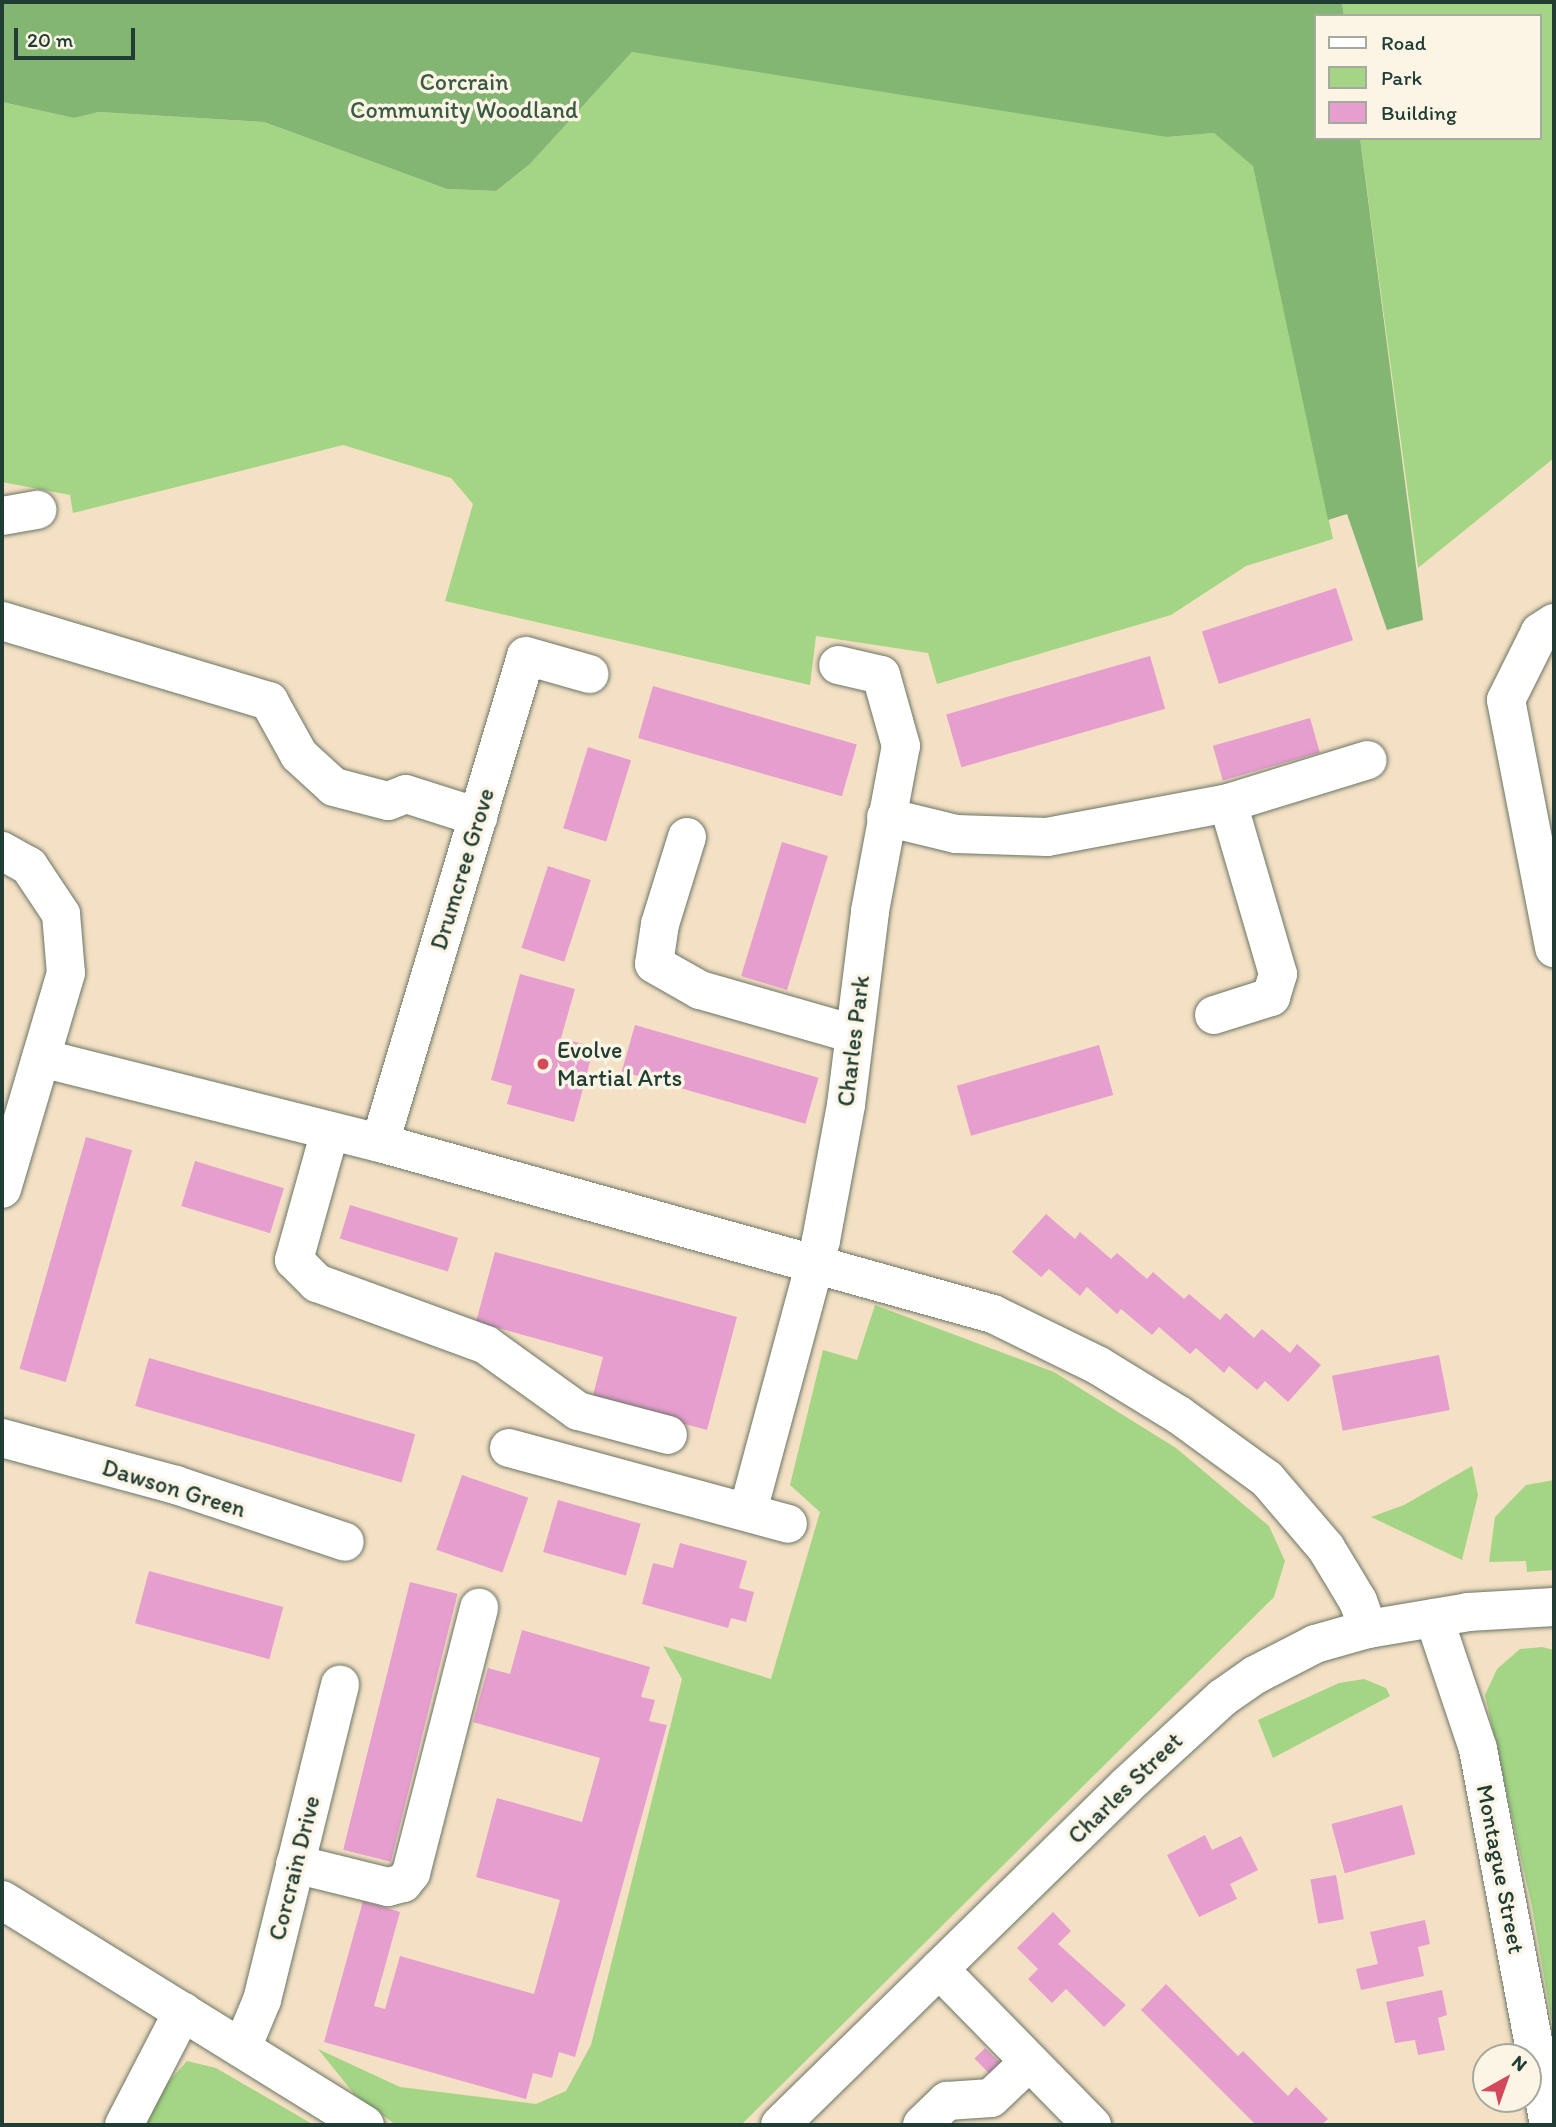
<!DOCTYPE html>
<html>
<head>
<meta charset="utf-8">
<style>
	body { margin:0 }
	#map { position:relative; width:1556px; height:2127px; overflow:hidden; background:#f4e0c4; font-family:Itim,sans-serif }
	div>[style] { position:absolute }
	.green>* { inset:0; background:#a3d584 }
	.forest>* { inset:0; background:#82b672 }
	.building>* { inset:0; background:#e69ece; transform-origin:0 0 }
	.roads { filter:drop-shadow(0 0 2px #6a7666) drop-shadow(0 0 2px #6a7666) }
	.minor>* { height:38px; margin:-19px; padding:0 19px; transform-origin:19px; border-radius:19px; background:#fff }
	.dots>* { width:19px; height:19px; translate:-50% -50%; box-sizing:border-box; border:4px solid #fcf5e5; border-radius:50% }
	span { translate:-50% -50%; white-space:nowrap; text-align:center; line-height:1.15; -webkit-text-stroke:7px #fcf5e5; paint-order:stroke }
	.park-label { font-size:24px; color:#395b44 }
	.street-label { font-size:24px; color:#1f3d34 }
	.poi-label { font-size:24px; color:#1f3d34 }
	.left { translate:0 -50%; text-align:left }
	.frame { position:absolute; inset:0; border:4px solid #1f3d34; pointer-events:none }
	.legend { position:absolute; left:1314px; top:14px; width:228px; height:126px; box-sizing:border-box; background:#fcf5e5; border:2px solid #a4ab9e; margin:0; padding:9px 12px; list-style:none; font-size:21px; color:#1f3d34 }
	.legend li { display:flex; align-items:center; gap:14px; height:35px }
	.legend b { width:35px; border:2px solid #a4ab9e }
	.north { position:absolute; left:1472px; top:2043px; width:70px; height:70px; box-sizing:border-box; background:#fcf5e5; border:2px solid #a4ab9e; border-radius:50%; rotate:40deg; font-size:19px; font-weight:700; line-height:28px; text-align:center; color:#1f3d34 }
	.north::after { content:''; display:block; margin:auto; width:24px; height:32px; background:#d1495b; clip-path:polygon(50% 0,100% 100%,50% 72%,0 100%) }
	.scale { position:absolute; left:14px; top:28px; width:121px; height:32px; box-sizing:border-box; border:4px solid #1f3d34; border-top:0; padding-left:9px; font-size:21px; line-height:24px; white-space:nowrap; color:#1f3d34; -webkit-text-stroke:5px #fcf5e5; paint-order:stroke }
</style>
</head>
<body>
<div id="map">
	<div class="green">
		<i style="clip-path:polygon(1342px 2px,1554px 2px,1554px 458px,1418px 568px,1360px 138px,1540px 138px,1540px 16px,1344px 16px)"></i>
		<i style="clip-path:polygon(632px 52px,1045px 109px,1167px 137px,1214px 133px,1253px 165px,1333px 539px,1246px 566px,1171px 615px,937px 684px,928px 653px,816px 636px,810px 685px,445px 601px,473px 504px,451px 478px,343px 445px,73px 513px,70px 495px,2px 482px,2px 102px,74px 118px,99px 112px,264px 122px,447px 189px,496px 191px,530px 164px)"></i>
		<i style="clip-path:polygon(875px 1305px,1054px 1372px,1176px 1448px,1269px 1526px,1285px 1561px,1274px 1597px,741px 2125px,396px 2125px,355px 2095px,318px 2049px,400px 2087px,536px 2104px,566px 2091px,591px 2045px,682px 1679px,663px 1646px,771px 1679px,820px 1512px,790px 1485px,823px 1350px,857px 1360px)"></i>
		<i style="clip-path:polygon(1472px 1466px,1478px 1495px,1462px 1560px,1371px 1517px,1404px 1505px)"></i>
		<i style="clip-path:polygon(1554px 1480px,1554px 1570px,1527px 1572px,1526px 1561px,1489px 1562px,1495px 1517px,1526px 1485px)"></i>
		<i style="clip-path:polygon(1542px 1647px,1554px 1650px,1554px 2034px,1532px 1907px,1485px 1695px,1497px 1669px,1520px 1649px)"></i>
		<i style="clip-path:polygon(1364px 1679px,1386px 1688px,1390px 1696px,1273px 1758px,1258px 1720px,1339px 1683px)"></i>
		<i style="clip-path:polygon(187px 2061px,216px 2068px,314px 2125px,142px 2125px,156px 2096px)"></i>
	</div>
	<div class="forest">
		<i style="clip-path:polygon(2px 2px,1342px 2px,1344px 16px,1316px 16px,1316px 138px,1360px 138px,1423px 620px,1387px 630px,1347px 514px,1328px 520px,1253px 166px,1214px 133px,1167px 137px,632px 52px,530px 164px,496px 191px,447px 189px,264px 122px,99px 112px,74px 118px,2px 102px)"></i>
	</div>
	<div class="building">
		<i style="left:1336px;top:588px;width:55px;height:141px;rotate:72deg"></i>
		<i style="left:1150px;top:656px;width:55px;height:212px;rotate:74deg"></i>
		<i style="left:653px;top:686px;width:212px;height:54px;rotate:16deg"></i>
		<i style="left:1310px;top:718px;width:36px;height:101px;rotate:74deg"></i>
		<i style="left:588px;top:747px;width:45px;height:85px;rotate:17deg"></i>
		<i style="left:782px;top:842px;width:48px;height:140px;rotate:17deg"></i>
		<i style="left:548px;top:866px;width:45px;height:86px;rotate:18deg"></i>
		<i style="clip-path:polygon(520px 974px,575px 989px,561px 1038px,594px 1047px,574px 1122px,507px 1104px,512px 1086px,491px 1080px)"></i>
		<i style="left:635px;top:1025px;width:191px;height:48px;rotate:16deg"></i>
		<i style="left:1099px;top:1045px;width:52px;height:148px;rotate:74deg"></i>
		<i style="left:86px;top:1137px;width:48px;height:241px;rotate:16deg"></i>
		<i style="left:195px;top:1161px;width:93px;height:47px;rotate:17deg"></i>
		<i style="left:350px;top:1205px;width:113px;height:35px;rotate:17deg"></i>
		<i style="clip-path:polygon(1046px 1214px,1075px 1239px,1080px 1232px,1111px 1259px,1117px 1253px,1147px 1279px,1153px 1272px,1184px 1299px,1189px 1294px,1220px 1320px,1226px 1313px,1254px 1338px,1262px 1329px,1290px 1353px,1297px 1344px,1321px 1365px,1288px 1402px,1265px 1381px,1257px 1390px,1229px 1366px,1224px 1373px,1196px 1348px,1190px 1354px,1159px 1327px,1152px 1335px,1121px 1309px,1117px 1314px,1087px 1287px,1080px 1296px,1049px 1269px,1041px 1277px,1012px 1252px)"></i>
		<i style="clip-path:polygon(495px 1252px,737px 1317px,707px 1430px,592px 1399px,603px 1357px,476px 1322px)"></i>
		<i style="left:1439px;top:1355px;width:56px;height:109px;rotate:79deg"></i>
		<i style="left:149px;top:1358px;width:277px;height:50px;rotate:16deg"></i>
		<i style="left:462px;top:1475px;width:70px;height:79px;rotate:19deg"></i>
		<i style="left:558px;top:1500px;width:86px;height:54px;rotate:16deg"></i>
		<i style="clip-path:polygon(680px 1543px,747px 1561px,739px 1588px,754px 1592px,746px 1622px,731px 1618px,728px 1628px,642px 1604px,653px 1563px,673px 1568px)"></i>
		<i style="left:149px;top:1571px;width:139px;height:54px;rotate:15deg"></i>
		<i style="left:410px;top:1582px;width:49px;height:276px;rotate:14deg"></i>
		<i style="clip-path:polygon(522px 1630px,650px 1667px,641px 1697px,655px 1700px,649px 1721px,667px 1725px,575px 2057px,559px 2052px,552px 2078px,533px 2073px,526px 2099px,324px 2042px,363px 1901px,400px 1912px,374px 2006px,385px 2009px,400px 1956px,534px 1994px,560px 1900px,476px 1877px,497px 1798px,582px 1822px,600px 1758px,473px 1722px,488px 1668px,510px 1674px)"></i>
		<i style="left:1402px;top:1805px;width:51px;height:73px;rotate:75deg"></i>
		<i style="clip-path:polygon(1205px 1835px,1212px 1850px,1241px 1836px,1258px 1870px,1230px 1884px,1237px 1899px,1199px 1917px,1167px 1855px)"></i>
		<i style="left:1336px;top:1875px;width:45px;height:26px;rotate:80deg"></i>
		<i style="clip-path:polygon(1053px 1912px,1071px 1931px,1058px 1944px,1126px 2005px,1104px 2027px,1066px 1989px,1052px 2003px,1028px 1979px,1038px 1969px,1017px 1948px)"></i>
		<i style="clip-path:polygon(1425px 1920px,1430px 1944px,1418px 1947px,1424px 1976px,1361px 1990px,1356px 1969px,1378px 1964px,1370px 1932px)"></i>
		<i style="clip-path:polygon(1166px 1984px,1238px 2056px,1243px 2051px,1288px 2096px,1296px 2087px,1328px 2119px,1321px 2125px,1256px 2125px,1141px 2010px)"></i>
		<i style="clip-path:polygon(1442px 1990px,1447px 2015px,1438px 2018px,1445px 2050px,1418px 2055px,1415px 2040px,1395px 2043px,1386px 2002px)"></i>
		<i style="left:985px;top:2048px;width:21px;height:15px;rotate:45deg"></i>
	</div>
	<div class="roads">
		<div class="minor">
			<i style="left:2px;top:516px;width:36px;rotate:-10deg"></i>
			<i style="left:2px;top:621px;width:279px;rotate:16.7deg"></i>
			<i style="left:269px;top:701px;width:62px;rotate:60.9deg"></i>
			<i style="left:299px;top:755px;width:47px;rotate:42.4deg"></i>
			<i style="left:334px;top:787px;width:56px;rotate:14.5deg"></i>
			<i style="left:388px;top:801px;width:19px;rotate:-21deg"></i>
			<i style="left:406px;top:794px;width:76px;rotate:17.7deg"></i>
			<i style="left:1554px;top:623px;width:17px;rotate:147deg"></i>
			<i style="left:1540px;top:632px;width:76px;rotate:116.6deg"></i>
			<i style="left:1506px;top:700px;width:253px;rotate:79deg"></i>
			<i style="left:886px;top:817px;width:72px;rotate:13.7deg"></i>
			<i style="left:956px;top:834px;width:91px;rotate:1.9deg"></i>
			<i style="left:1047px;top:837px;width:184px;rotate:-10.6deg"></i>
			<i style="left:1228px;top:803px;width:146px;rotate:-17.1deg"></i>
			<i style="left:687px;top:837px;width:91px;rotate:107.2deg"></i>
			<i style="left:660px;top:924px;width:40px;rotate:98.5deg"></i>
			<i style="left:654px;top:964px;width:53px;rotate:29.5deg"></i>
			<i style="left:700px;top:990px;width:159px;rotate:16deg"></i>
			<i style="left:2px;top:851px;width:31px;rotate:29deg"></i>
			<i style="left:29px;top:866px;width:58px;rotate:56.3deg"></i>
			<i style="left:61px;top:914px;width:59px;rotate:85.2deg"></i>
			<i style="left:66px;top:973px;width:225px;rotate:106.5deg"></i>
			<i style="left:1214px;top:1015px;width:60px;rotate:-17.5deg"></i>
			<i style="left:1271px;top:997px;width:24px;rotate:-73deg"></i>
			<i style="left:1278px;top:974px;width:178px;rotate:-106.3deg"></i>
			<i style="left:41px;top:1058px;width:349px;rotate:14.1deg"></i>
			<i style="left:380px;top:1143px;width:636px;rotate:15.59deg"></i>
			<i style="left:993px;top:1314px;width:118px;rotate:26.1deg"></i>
			<i style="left:1099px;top:1366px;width:94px;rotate:31.5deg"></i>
			<i style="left:1179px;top:1415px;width:109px;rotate:36deg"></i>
			<i style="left:1267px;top:1479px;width:91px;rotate:49.5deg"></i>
			<i style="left:1326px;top:1548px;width:62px;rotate:58.9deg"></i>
			<i style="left:1358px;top:1601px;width:30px;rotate:70deg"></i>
			<i style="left:330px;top:1131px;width:134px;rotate:105.6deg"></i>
			<i style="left:294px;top:1260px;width:33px;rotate:45deg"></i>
			<i style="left:317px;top:1283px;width:180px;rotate:20.1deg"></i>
			<i style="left:486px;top:1345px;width:113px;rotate:35.7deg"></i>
			<i style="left:578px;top:1411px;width:93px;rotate:14.9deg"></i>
			<i style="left:380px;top:1143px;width:508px;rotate:-73.31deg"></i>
			<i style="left:526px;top:656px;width:66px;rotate:15.9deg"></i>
			<i style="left:2px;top:1438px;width:180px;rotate:15.1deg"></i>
			<i style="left:176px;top:1485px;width:178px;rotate:18.6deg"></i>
			<i style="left:509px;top:1448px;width:289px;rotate:15.2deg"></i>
			<i style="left:748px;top:1511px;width:281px;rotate:-74.9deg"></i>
			<i style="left:821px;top:1240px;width:137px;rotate:-79.5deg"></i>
			<i style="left:846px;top:1105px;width:195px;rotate:-82.9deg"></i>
			<i style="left:870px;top:911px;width:168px;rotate:-79.4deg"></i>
			<i style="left:901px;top:746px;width:74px;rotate:-105.7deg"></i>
			<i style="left:881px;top:675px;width:44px;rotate:-166.9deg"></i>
			<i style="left:1434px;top:1618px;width:138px;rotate:71.4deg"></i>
			<i style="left:1478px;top:1749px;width:383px;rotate:79.3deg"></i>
			<i style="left:295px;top:1864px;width:96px;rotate:13.9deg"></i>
			<i style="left:388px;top:1887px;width:16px;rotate:-15deg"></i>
			<i style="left:403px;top:1883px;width:13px;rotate:-51deg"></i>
			<i style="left:411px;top:1873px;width:274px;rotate:-75.6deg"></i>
			<i style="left:2px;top:1900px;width:427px;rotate:31.8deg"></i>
			<i style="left:939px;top:1969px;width:219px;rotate:45.6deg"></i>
			<i style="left:242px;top:2048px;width:52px;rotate:-67.4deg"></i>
			<i style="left:262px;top:2000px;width:325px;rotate:-76.1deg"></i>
			<i style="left:124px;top:2125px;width:128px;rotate:-62.6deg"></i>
			<i style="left:780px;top:2125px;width:484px;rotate:-44.4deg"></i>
			<i style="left:1126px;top:1786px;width:130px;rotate:-42.5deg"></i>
			<i style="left:1222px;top:1698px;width:40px;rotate:-34.9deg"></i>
			<i style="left:1255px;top:1675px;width:68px;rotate:-27.3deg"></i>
			<i style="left:1315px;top:1644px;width:55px;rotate:-15.8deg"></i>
			<i style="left:1368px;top:1629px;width:101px;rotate:-9.6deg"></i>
			<i style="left:1468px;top:1612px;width:86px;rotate:-3.3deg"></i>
			<i style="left:922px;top:2125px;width:35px;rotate:-44deg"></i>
			<i style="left:947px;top:2101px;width:44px;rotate:-3.9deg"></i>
			<i style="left:991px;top:2098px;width:52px;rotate:-43.5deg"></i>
		</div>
	</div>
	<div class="dots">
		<i style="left:543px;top:1064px;background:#d1495b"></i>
	</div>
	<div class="park-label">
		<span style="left:464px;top:96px">Corcrain<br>Community Woodland</span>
	</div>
	<div class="street-label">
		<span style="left:462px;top:869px;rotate:-73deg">Drumcree Grove</span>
		<span style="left:853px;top:1041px;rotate:-83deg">Charles Park</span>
		<span style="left:174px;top:1488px;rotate:17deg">Dawson Green</span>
		<span style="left:1125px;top:1788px;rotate:-44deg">Charles Street</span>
		<span style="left:294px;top:1868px;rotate:-76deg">Corcrain Drive</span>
		<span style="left:1501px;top:1869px;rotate:79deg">Montague Street</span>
	</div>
	<div class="poi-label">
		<span class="left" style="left:557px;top:1064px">Evolve<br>Martial Arts</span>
	</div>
	<div class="frame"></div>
	<ul class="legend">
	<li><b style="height:9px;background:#fff"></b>Road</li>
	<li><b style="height:19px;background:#a3d584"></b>Park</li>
	<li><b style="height:19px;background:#e69ece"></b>Building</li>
	</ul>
	<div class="north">N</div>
	<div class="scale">20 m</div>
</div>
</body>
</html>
